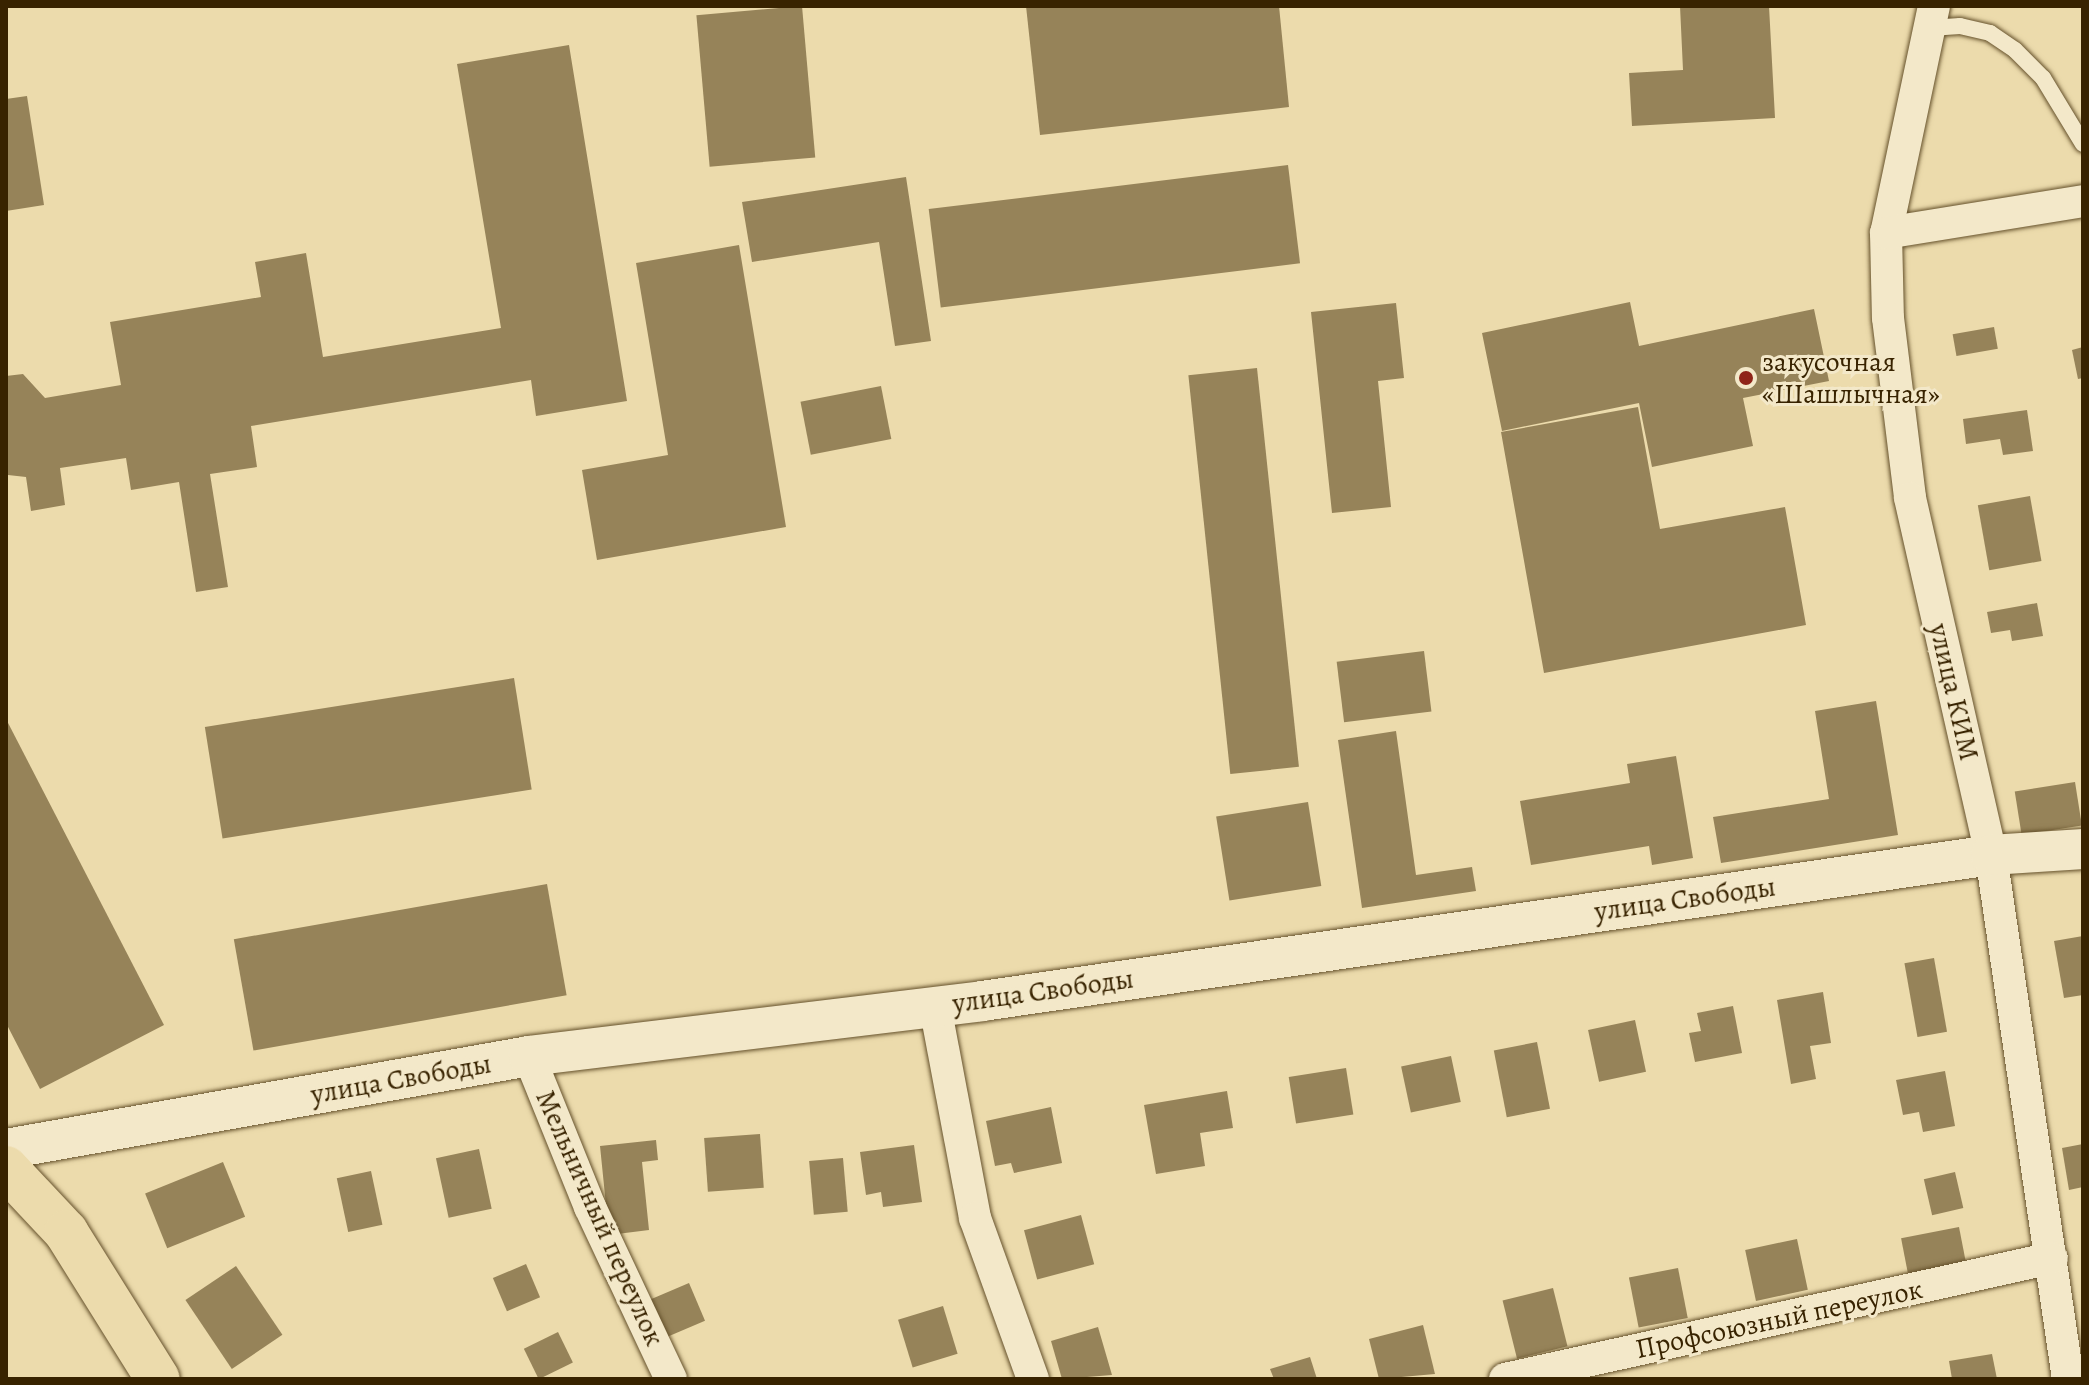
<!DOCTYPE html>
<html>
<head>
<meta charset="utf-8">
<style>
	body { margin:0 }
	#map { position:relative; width:2089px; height:1385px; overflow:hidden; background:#ecdbac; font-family:Alegreya,serif }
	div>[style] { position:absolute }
	.building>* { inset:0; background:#968359; transform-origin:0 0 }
	.roads { filter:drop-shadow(0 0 2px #65512b) drop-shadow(0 0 2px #65512b) }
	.service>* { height:16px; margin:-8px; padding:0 8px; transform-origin:8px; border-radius:8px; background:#f3e8c9 }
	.minor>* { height:32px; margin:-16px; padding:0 16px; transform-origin:16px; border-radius:16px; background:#f3e8c9 }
	.tertiary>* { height:40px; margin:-20px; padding:0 20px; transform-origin:20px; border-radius:20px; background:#f3e8c9 }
	.primary>* { height:44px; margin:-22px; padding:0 22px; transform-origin:22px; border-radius:22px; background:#ecdbac }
	.dots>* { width:22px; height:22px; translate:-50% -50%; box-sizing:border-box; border:4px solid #f3e8c9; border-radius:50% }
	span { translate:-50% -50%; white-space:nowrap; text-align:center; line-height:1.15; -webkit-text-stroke:6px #f3e8c9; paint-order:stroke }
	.poi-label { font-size:28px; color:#382300 }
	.left { translate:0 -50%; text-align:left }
	.street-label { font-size:28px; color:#382300 }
	.frame { position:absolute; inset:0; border:8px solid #382300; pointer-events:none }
</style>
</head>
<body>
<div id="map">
	<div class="building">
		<i style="left:802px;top:6px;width:152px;height:106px;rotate:85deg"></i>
		<i style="clip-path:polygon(1026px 6px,1279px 6px,1289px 107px,1040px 135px)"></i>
		<i style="clip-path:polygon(1680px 6px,1769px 6px,1775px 118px,1632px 126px,1629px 73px,1683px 70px)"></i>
		<i style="clip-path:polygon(569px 45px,627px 401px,536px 416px,531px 380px,251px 426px,257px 467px,210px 474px,228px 587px,196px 592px,179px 482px,131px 490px,126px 458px,60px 468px,65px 505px,31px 511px,26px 477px,8px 475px,6px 479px,6px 376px,23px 374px,45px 398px,121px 385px,110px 322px,261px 297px,255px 262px,306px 253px,323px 357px,501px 328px,457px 64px)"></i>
		<i style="clip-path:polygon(27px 96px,44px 205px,6px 211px,6px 99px)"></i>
		<i style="left:1288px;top:165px;width:99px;height:362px;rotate:83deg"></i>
		<i style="clip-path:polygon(906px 177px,931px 341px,895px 346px,879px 242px,752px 262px,742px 202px)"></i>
		<i style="clip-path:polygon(739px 245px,786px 527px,597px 560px,582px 470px,668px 455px,636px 263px)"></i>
		<i style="clip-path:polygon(1630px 302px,1639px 346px,1814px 309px,1829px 381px,1743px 398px,1753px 446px,1652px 467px,1639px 403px,1502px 431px,1482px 333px)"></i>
		<i style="clip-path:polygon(1396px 303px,1404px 378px,1378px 381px,1391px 507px,1332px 513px,1311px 312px)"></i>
		<i style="left:1994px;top:327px;width:22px;height:42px;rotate:80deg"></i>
		<i style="clip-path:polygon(2083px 347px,2083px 378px,2078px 379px,2072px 350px)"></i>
		<i style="left:1257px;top:368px;width:401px;height:69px;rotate:84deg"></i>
		<i style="left:881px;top:386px;width:54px;height:82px;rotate:79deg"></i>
		<i style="clip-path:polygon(1638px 407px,1660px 529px,1785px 507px,1806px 625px,1544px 673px,1501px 432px)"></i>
		<i style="clip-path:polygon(2027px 410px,2033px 451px,2003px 455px,2000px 439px,1966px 444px,1963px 419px)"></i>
		<i style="left:2030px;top:496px;width:66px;height:53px;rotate:80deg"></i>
		<i style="clip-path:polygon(2037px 603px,2043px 636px,2012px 641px,2010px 630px,1991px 633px,1987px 612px)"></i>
		<i style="left:1424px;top:651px;width:61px;height:88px;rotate:83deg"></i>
		<i style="left:514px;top:678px;width:113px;height:313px;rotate:81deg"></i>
		<i style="clip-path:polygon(1876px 701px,1898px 835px,1721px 863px,1713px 817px,1829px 799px,1815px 711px)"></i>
		<i style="clip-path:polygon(6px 719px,164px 1025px,40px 1089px,6px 1023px)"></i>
		<i style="clip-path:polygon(1396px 731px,1416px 875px,1472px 867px,1476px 891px,1362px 908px,1338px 740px)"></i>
		<i style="clip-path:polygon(1676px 756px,1693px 858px,1652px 865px,1649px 846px,1531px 865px,1520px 801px,1630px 783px,1627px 764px)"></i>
		<i style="left:2075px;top:782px;width:44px;height:61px;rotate:81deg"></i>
		<i style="left:1308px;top:802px;width:85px;height:93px;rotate:81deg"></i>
		<i style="left:547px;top:884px;width:113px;height:318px;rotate:80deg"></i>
		<i style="clip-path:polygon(2083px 936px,2083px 995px,2064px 998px,2054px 941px)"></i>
		<i style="left:1934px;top:958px;width:75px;height:30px;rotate:80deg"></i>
		<i style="clip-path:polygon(1823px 992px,1831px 1043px,1810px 1046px,1816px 1079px,1791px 1084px,1777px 1000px)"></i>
		<i style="clip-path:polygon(1733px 1006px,1742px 1053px,1695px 1062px,1689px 1033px,1701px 1031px,1697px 1013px)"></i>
		<i style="left:1635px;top:1020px;width:53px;height:48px;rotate:78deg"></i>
		<i style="left:1537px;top:1042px;width:68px;height:44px;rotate:79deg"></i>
		<i style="left:1451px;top:1056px;width:47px;height:51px;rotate:78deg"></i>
		<i style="left:1346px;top:1068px;width:47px;height:58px;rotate:81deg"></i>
		<i style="clip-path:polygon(1945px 1071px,1955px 1126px,1923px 1132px,1919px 1112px,1903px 1115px,1896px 1080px)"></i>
		<i style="clip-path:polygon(1227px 1091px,1233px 1128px,1200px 1133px,1205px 1166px,1156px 1174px,1144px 1105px)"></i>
		<i style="clip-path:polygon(1051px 1107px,1062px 1163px,1014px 1173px,1011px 1163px,995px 1166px,986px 1121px)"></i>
		<i style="left:760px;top:1134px;width:54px;height:56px;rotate:86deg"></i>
		<i style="clip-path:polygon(656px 1140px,658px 1160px,642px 1162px,649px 1230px,609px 1235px,600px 1146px)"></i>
		<i style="clip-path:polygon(2083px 1144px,2083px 1187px,2069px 1190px,2062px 1148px)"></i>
		<i style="clip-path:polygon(914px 1145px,922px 1202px,883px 1207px,881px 1192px,866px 1195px,860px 1152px)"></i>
		<i style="left:479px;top:1149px;width:61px;height:44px;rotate:78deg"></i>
		<i style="left:843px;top:1158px;width:54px;height:34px;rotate:85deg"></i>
		<i style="left:223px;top:1162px;width:59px;height:84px;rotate:68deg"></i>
		<i style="left:371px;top:1171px;width:55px;height:35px;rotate:78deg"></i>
		<i style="left:1955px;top:1172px;width:37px;height:32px;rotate:77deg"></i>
		<i style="left:1081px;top:1215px;width:51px;height:59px;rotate:75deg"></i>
		<i style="left:1959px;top:1227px;width:38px;height:59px;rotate:79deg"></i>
		<i style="left:1797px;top:1239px;width:52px;height:53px;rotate:78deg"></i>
		<i style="left:526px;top:1264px;width:36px;height:36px;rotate:67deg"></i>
		<i style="left:236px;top:1266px;width:83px;height:61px;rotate:56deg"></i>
		<i style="left:1678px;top:1268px;width:51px;height:50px;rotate:79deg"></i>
		<i style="left:689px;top:1283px;width:41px;height:51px;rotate:67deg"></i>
		<i style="left:1553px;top:1288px;width:60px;height:52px;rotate:76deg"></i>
		<i style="left:943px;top:1306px;width:50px;height:47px;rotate:73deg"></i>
		<i style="clip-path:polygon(1423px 1325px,1435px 1374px,1379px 1379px,1369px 1339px)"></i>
		<i style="clip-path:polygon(1098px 1327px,1112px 1375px,1062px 1379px,1051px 1341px)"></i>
		<i style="left:558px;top:1332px;width:34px;height:38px;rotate:64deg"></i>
		<i style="clip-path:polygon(1992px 1354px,1997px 1379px,1952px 1379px,1949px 1361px)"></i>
		<i style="clip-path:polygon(1310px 1357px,1317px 1379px,1274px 1379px,1270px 1369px)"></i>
	</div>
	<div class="roads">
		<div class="service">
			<i style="left:1930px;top:28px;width:30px;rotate:-4deg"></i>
			<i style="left:1960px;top:26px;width:31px;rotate:13deg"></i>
			<i style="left:1990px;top:33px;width:30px;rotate:34deg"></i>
			<i style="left:2015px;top:50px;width:40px;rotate:45deg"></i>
			<i style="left:2043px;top:78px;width:77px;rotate:58.8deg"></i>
		</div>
		<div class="minor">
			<i style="left:1934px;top:6px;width:232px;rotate:101.9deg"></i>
			<i style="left:1886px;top:233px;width:85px;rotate:88.7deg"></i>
			<i style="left:1888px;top:318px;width:181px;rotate:83deg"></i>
			<i style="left:1910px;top:498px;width:366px;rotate:77.2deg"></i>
			<i style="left:1991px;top:855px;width:530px;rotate:81.64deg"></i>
			<i style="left:1886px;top:233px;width:200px;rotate:-9.2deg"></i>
			<i style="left:935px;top:1006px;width:216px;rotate:79.3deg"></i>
			<i style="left:975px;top:1218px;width:171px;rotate:70.2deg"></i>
			<i style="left:529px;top:1056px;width:163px;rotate:68deg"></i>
			<i style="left:590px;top:1207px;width:190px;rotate:64.8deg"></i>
			<i style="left:1505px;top:1379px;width:560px;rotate:-12.47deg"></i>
		</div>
		<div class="tertiary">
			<i style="left:6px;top:1149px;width:531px;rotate:-10.08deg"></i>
			<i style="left:529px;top:1056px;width:456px;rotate:-6.9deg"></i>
			<i style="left:982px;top:1001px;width:1020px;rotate:-8.23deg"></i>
			<i style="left:1991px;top:855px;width:92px;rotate:-3.7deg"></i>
		</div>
		<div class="primary">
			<i style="left:6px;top:1168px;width:88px;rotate:46.8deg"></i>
			<i style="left:66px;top:1232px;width:173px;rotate:58deg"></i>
		</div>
	</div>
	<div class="dots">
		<i style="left:1746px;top:378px;background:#8f2418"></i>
	</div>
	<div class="poi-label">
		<span class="left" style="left:1762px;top:378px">закусочная<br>«Шашлычная»</span>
	</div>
	<div class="street-label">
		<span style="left:1954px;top:692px;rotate:77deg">улица КИМ</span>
		<span style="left:1685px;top:899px;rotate:-8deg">улица Свободы</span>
		<span style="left:1043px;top:991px;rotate:-8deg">улица Свободы</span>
		<span style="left:401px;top:1079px;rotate:-10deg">улица Свободы</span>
		<span style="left:600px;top:1218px;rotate:66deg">Мельничный переулок</span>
		<span style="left:1779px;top:1319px;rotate:-12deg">Профсоюзный переулок</span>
	</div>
	<div class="frame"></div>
</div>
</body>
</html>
